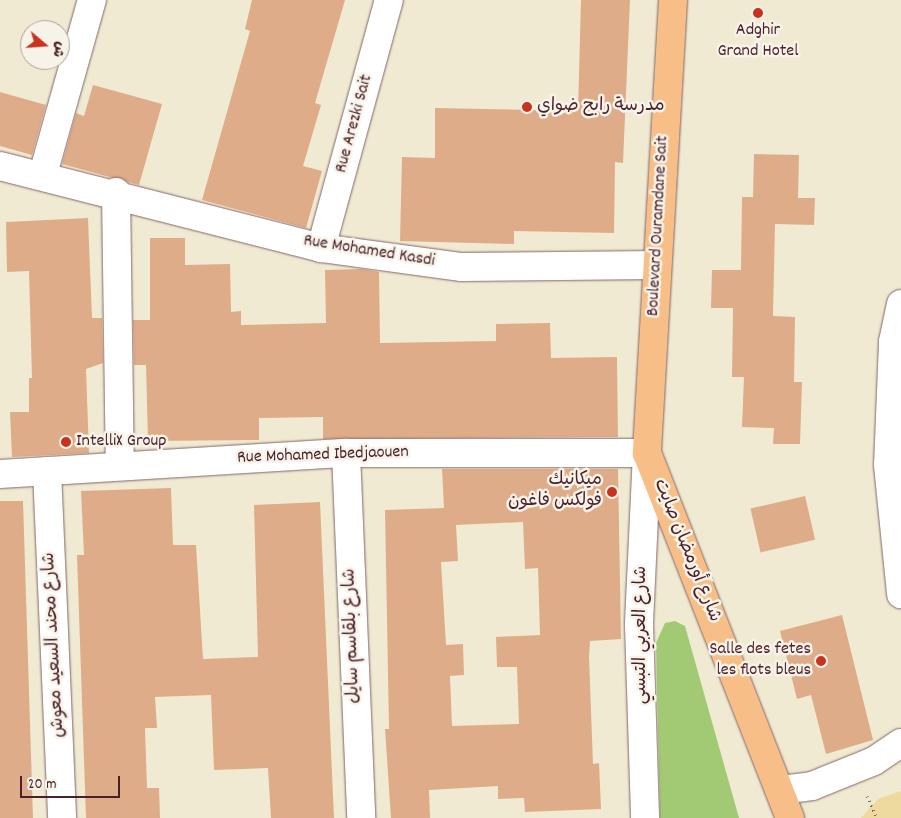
<!DOCTYPE html>
<html>
<head>
<meta charset="utf-8">
<style>
	body { margin:0 }
	#map { position:relative; width:901px; height:818px; overflow:hidden; background:#f0ead3; font-family:Dekko,"Playpen Sans Arabic",sans-serif }
	div>[style] { position:absolute }
	.green>* { inset:0; background:#a2ca75 }
	.sand>* { inset:0; background:#eeda9e }
	.building>* { inset:0; background:#dfac89; transform-origin:0 0 }
	.path>* { height:3px; margin-top:-1.5px; transform-origin:0; background:repeating-linear-gradient(90deg,#846666 0 1px,transparent 0 5px) }
	.roads { filter:drop-shadow(0 0 1px #846666) drop-shadow(0 0 1px #846666) }
	.minor>* { height:28px; margin:-14px; padding:0 14px; transform-origin:14px; border-radius:14px; background:#fff }
	.major>* { height:28px; margin:-14px; padding:0 14px; transform-origin:14px; border-radius:14px; background:#f7be87 }
	.dots>* { width:14px; height:14px; translate:-50% -50%; box-sizing:border-box; border:2px solid #f7f3e8; border-radius:50% }
	span { translate:-50% -50%; white-space:nowrap; text-align:center; line-height:1.15; -webkit-text-stroke:5px #f7f3e8; paint-order:stroke }
	.poi-label { font-size:18px; color:#4a1f2b }
	.left { translate:0 -50%; text-align:left }
	.right { translate:-100% -50%; text-align:right }
	.street-label { font-size:18px; color:#4a1f2b }
	.north { position:absolute; left:20px; top:20px; width:50px; height:50px; box-sizing:border-box; background:#f7f3e8; border:1px solid #b29e9c; border-radius:50%; rotate:108deg; font-size:14px; font-weight:700; line-height:20px; text-align:center; color:#4a1f2b }
	.north::after { content:''; display:block; margin:auto; width:18px; height:22px; background:#c8321e; clip-path:polygon(50% 0,100% 100%,50% 72%,0 100%) }
	.scale { position:absolute; left:20px; top:776px; width:100px; height:22px; box-sizing:border-box; border:2px solid #4a1f2b; border-top:0; padding-left:6px; font-size:15px; line-height:18px; white-space:nowrap; color:#4a1f2b; -webkit-text-stroke:4px #f7f3e8; paint-order:stroke }
</style>
</head>
<body>
<div id="map">
	<div class="green">
		<i style="clip-path:polygon(675px 621px,685px 626px,739px 818px,660px 818px,656px 643px,665px 623px)"></i>
	</div>
	<div class="sand">
		<i style="clip-path:polygon(901px 791px,901px 818px,861px 818px,878px 799px)"></i>
	</div>
	<div class="building">
		<i style="clip-path:polygon(252px 0,345px 0,315px 103px,321px 105px,303px 166px,322px 171px,306px 228px,202px 200px,250px 31px,245px 29px)"></i>
		<i style="clip-path:polygon(581px 0,630px 0,623px 163px,615px 162px,614px 233px,514px 231px,514px 244px,400px 241px,402px 157px,435px 158px,435px 108px,578px 111px)"></i>
		<i style="clip-path:polygon(93px 85px,162px 104px,139px 185px,62px 164px,76px 113px,84px 116px)"></i>
		<i style="clip-path:polygon(0 92px,46px 105px,32px 155px,0 146px)"></i>
		<i style="clip-path:polygon(754px 154px,799px 155px,798px 198px,815px 198px,814px 225px,775px 224px,773px 316px,795px 317px,794px 382px,802px 382px,800px 444px,773px 444px,774px 428px,742px 427px,744px 377px,732px 377px,733px 308px,711px 308px,712px 270px,741px 270px,742px 197px,753px 197px)"></i>
		<i style="clip-path:polygon(88px 218px,92px 318px,102px 318px,103px 363px,86px 369px,89px 453px,12px 457px,10px 412px,29px 412px,29px 378px,32px 378px,29px 271px,7px 272px,6px 222px)"></i>
		<i style="clip-path:polygon(150px 238px,185px 238px,185px 265px,230px 264px,231px 312px,241px 311px,241px 325px,326px 323px,325px 270px,362px 269px,379px 272px,380px 343px,496px 341px,496px 324px,550px 323px,551px 358px,617px 357px,618px 437px,323px 439px,323px 417px,259px 418px,259px 440px,148px 441px,146px 365px,134px 365px,133px 320px,150px 320px)"></i>
		<i style="clip-path:polygon(evenodd,442px 469px,618px 469px,621px 639px,590px 641px,589px 657px,593px 764px,599px 763px,601px 809px,525px 812px,524px 798px,498px 799px,498px 786px,429px 790px,430px 818px,391px 818px,385px 729px,389px 729px,385px 510px,444px 508px,442px 469px,523px 522px,525px 569px,538px 568px,540px 635px,496px 637px,497px 667px,517px 667px,519px 724px,452px 726px,450px 676px,464px 675px,463px 644px,446px 645px,441px 562px,458px 561px,456px 525px,523px 522px)"></i>
		<i style="clip-path:polygon(171px 488px,173px 545px,196px 545px,203px 659px,258px 657px,254px 505px,320px 502px,334px 818px,271px 818px,268px 768px,214px 770px,211px 695px,155px 697px,157px 728px,145px 728px,147px 788px,159px 788px,160px 818px,86px 818px,77px 555px,84px 555px,81px 491px)"></i>
		<i style="left:805px;top:496px;width:45px;height:56px;rotate:77deg"></i>
		<i style="clip-path:polygon(0 501px,23px 501px,33px 818px,0 818px)"></i>
		<i style="clip-path:polygon(842px 615px,873px 740px,826px 754px,811px 695px,797px 699px,780px 631px)"></i>
	</div>
	<div class="path">
		<i style="left:867px;top:796px;width:24px;rotate:66deg"></i>
	</div>
	<div class="roads">
		<div class="minor">
			<i style="left:0;top:166px;width:331px;rotate:14.3deg"></i>
			<i style="left:321px;top:248px;width:142px;rotate:7.7deg"></i>
			<i style="left:462px;top:267px;width:195px;rotate:-0.6deg"></i>
			<i style="left:43px;top:174px;width:181px;rotate:-74.3deg"></i>
			<i style="left:116px;top:192px;width:274px;rotate:89.2deg"></i>
			<i style="left:321px;top:248px;width:257px;rotate:-74.7deg"></i>
			<i style="left:901px;top:304px;width:39px;rotate:102deg"></i>
			<i style="left:893px;top:342px;width:123px;rotate:92.3deg"></i>
			<i style="left:888px;top:465px;width:130px;rotate:84.2deg"></i>
			<i style="left:346px;top:453px;width:365px;rotate:87.6deg"></i>
			<i style="left:47px;top:471px;width:347px;rotate:87.5deg"></i>
			<i style="left:0;top:474px;width:347px;rotate:-3.5deg"></i>
			<i style="left:346px;top:453px;width:301px"></i>
			<i style="left:647px;top:453px;width:172px;rotate:92.7deg"></i>
			<i style="left:639px;top:625px;width:193px;rotate:88.2deg"></i>
			<i style="left:781px;top:790px;width:31px;rotate:-7deg"></i>
			<i style="left:812px;top:786px;width:67px;rotate:-22deg"></i>
			<i style="left:874px;top:761px;width:32px;rotate:-34deg"></i>
		</div>
		<div class="major">
			<i style="left:673px;top:0;width:454px;rotate:93.3deg"></i>
			<i style="left:647px;top:453px;width:392px;rotate:68.6deg"></i>
		</div>
	</div>
	<div class="dots">
		<i style="left:758px;top:13px;background:#c8321e"></i>
		<i style="left:527px;top:107px;background:#c8321e"></i>
		<i style="left:66px;top:442px;background:#c8321e"></i>
		<i style="left:612px;top:492px;background:#c8321e"></i>
		<i style="left:821px;top:661px;background:#c8321e"></i>
	</div>
	<div class="poi-label">
		<span style="left:758px;top:42px">Adghir<br>Grand Hotel</span>
		<span class="left" style="left:537px;top:107px">مدرسة رابح ضواي</span>
		<span class="left" style="left:76px;top:442px">IntelliX Group</span>
		<span class="right" style="left:602px;top:492px">ميكانيك<br>فولكس فاغون</span>
		<span class="right" style="left:811px;top:661px">Salle des fetes<br>les flots bleus</span>
	</div>
	<div class="street-label">
		<span style="left:355px;top:124px;rotate:-75deg">Rue Arezki Sait</span>
		<span style="left:659px;top:226px;rotate:-87deg">Boulevard Ouramdane Sait</span>
		<span style="left:369px;top:252px;rotate:9deg">Rue Mohamed Kasdi</span>
		<span style="left:323px;top:456px;rotate:-2deg">Rue Mohamed Ibedjaouen</span>
		<span style="left:686px;top:551px;rotate:68deg">شارع أورمضان صايت</span>
		<span style="left:642px;top:635px;rotate:-90deg">شارع العربي التبسي</span>
		<span style="left:353px;top:636px;rotate:-92deg">شارع بلقاسم سايل</span>
		<span style="left:55px;top:645px;rotate:-93deg">شارع محند السعيد معوش</span>
	</div>
	<div class="north">ش</div>
	<div class="scale">20 m</div>
</div>
</body>
</html>
